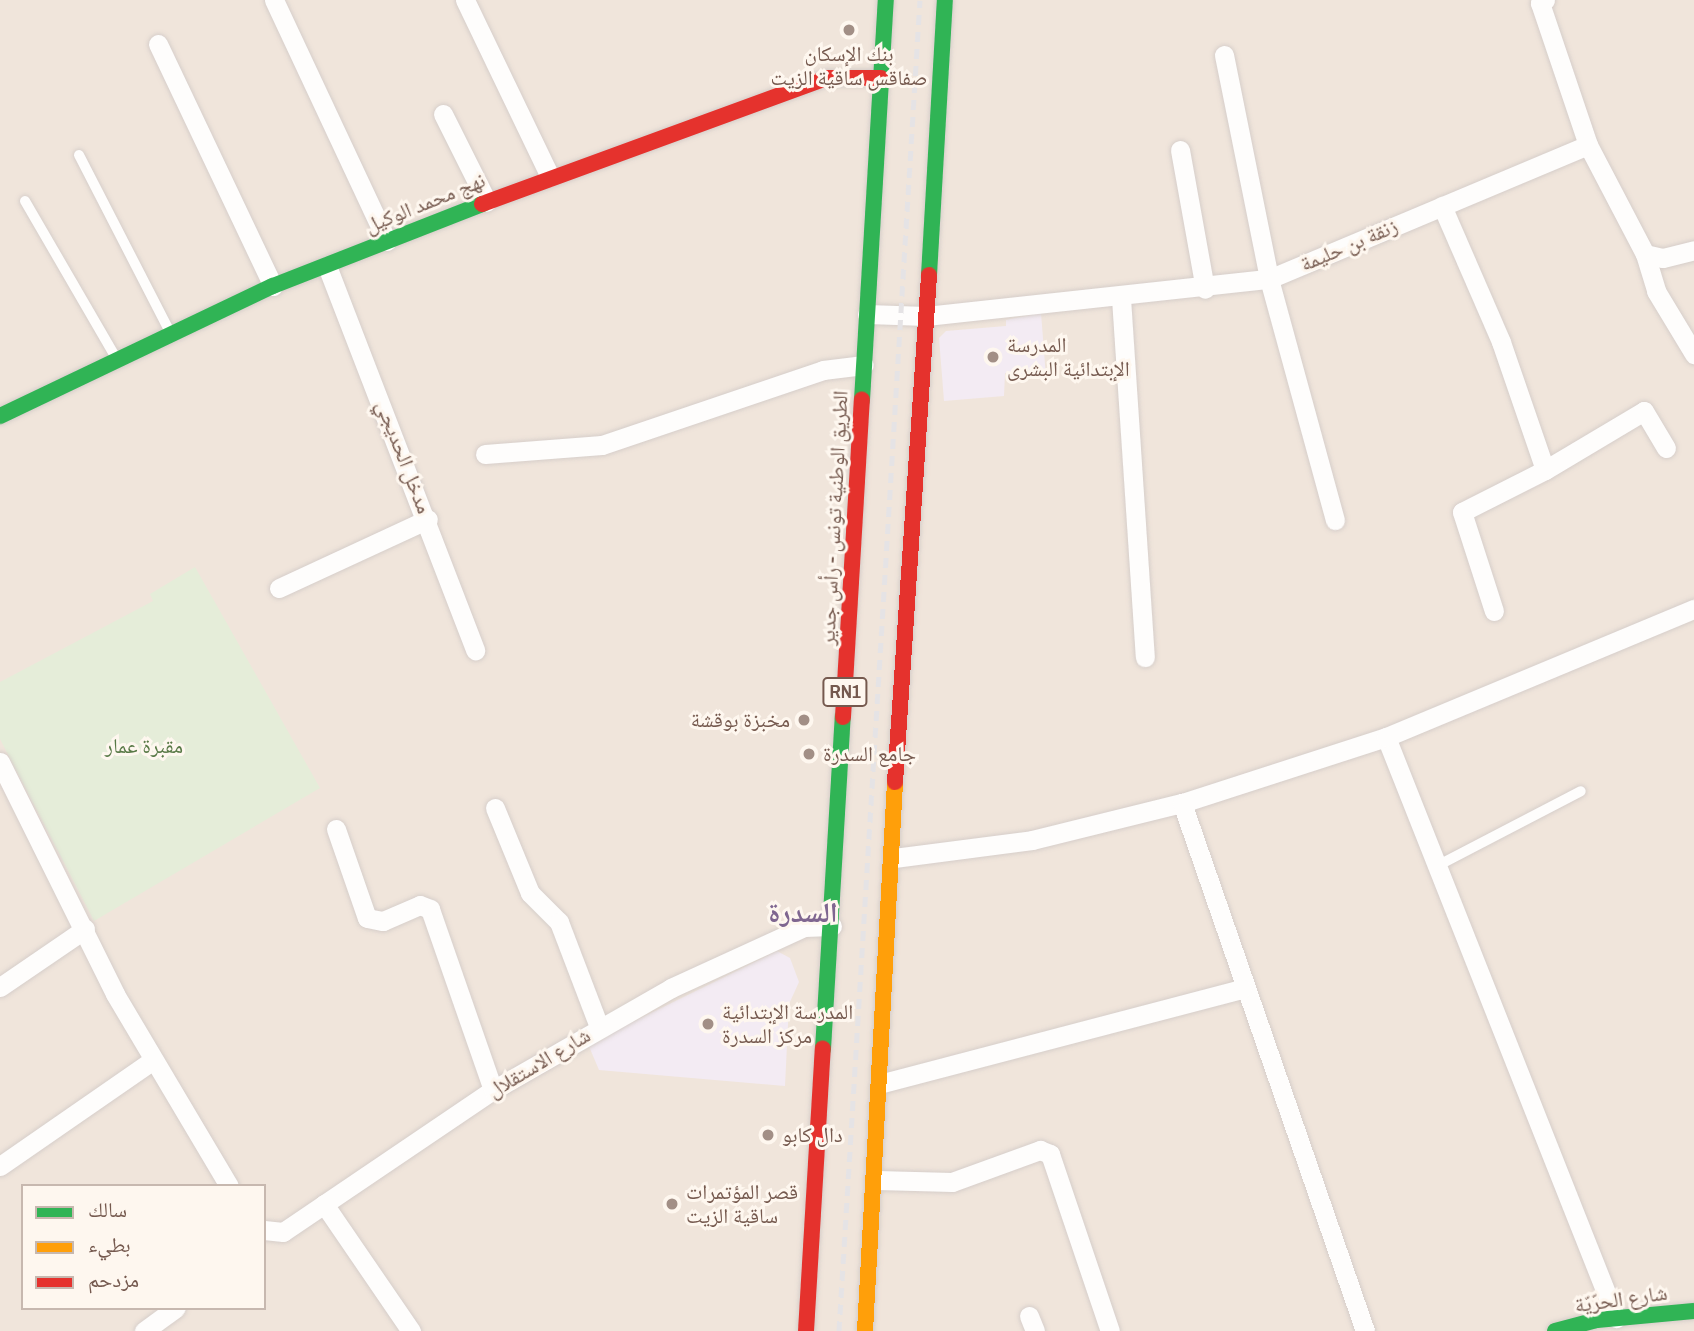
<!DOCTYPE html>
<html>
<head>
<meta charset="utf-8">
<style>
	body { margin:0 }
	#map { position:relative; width:1694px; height:1331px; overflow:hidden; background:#f7f2ed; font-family:"Archivo Narrow","Noto Naskh Arabic",sans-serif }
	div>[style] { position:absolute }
	.residential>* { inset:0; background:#f0e5db }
	.education>* { inset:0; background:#f3ebf3 }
	.green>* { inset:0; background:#e5edd9 }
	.roads { filter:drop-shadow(0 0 2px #d6ceca) drop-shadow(0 0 2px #d6ceca) }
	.lane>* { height:10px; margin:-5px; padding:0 5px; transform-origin:5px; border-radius:5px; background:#fefdfc }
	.street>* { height:19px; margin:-9.5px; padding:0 9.5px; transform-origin:9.5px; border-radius:9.5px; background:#fefdfc }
	.fast>* { height:16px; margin:-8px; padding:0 8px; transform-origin:8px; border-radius:8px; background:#30b455 }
	.slow>* { height:16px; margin:-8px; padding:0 8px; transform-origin:8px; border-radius:8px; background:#ff9f0a }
	.jam>* { height:16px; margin:-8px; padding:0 8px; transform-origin:8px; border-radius:8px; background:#e5322d }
	.rail>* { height:5px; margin-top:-2.5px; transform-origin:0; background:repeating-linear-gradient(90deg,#e5e3e5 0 10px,transparent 0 17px) }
	.dots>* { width:19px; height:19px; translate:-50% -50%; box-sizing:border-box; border:4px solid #fef7ef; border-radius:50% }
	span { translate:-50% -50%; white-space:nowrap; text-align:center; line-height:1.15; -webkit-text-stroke:6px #fef7ef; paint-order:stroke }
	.shield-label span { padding:2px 5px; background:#fef7ef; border:2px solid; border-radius:5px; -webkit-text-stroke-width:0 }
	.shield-label { font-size:19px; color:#75594e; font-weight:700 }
	.poi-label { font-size:21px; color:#75594e }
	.left { translate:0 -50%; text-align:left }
	.right { translate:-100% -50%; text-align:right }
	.street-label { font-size:21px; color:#75594e }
	.park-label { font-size:21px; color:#587946 }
	.district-label { font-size:28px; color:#7f6690; font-weight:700 }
	.legend { position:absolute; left:21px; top:1184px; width:245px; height:126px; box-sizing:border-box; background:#fef7ef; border:2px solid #c7b8af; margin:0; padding:9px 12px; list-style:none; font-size:21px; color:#75594e }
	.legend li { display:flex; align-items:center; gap:14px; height:35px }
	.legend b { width:35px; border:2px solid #c7b8af }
</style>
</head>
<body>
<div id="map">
	<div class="residential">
		<i style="clip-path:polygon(evenodd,0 0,1694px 0,1694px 1331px,0 1331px,0 0,23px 1186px,264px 1186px,264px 1308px,23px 1308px,23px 1186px)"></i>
	</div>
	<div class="education">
		<i style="clip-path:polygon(1041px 313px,1046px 377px,1005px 373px,1004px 396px,944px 401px,939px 338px,946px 331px,1006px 326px,1006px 320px)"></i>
		<i style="clip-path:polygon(777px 951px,790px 958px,799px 982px,789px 1004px,785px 1086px,599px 1070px,588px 1044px)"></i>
	</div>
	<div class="green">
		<i style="clip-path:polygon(195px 567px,320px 788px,94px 921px,0 739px,0 682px,153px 601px,150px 594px)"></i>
	</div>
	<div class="roads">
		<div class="lane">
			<i style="left:79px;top:155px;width:199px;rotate:62.8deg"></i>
			<i style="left:25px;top:201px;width:179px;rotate:59.9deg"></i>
			<i style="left:1437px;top:866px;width:162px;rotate:-27.5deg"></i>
		</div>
		<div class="street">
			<i style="left:274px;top:0;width:266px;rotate:64.9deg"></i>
			<i style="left:465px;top:0;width:196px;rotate:64.3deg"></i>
			<i style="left:1545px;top:0;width:6px;rotate:149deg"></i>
			<i style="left:1540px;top:3px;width:150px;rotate:71.3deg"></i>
			<i style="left:158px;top:44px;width:268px;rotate:64.6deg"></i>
			<i style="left:1224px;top:55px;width:228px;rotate:78.6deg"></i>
			<i style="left:1269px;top:279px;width:250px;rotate:74.7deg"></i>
			<i style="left:443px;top:114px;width:98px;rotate:63.4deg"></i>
			<i style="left:1180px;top:150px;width:141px;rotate:79.8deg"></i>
			<i style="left:1442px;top:206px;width:148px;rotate:66.5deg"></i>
			<i style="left:1501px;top:342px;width:135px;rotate:71deg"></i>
			<i style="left:1545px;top:470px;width:93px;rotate:153.2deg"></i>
			<i style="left:1462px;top:512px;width:104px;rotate:72.1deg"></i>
			<i style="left:1645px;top:254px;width:39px;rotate:73deg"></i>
			<i style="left:1656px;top:291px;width:74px;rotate:58.9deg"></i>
			<i style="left:327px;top:266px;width:412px;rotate:68.9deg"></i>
			<i style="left:1121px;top:298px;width:360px;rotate:86.2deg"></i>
			<i style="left:867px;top:314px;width:59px;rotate:1.9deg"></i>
			<i style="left:926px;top:316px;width:345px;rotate:-6.2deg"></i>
			<i style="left:1269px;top:279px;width:346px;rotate:-22.8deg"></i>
			<i style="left:1588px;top:145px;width:123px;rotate:62.4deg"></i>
			<i style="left:1645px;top:254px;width:18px;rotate:13deg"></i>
			<i style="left:1663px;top:258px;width:32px;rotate:-14deg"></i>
			<i style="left:485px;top:454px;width:117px;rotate:-4.4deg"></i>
			<i style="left:602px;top:445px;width:233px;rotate:-18.7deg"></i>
			<i style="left:823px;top:370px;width:41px;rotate:-7deg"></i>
			<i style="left:1545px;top:470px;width:115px;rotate:-30.8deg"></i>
			<i style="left:1644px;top:411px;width:43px;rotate:59.3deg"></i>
			<i style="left:279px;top:588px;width:164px;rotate:-24.8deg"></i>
			<i style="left:1386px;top:737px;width:625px;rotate:68.4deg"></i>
			<i style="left:0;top:762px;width:259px;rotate:63.6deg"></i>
			<i style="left:115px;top:994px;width:223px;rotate:59.3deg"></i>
			<i style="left:1182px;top:803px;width:559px;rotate:70.88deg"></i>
			<i style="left:495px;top:808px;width:92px;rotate:67.6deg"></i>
			<i style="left:530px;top:893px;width:41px;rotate:45deg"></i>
			<i style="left:559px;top:922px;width:112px;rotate:69.1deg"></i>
			<i style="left:336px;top:829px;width:94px;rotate:70.8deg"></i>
			<i style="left:367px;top:918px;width:16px;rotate:11deg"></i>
			<i style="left:383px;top:921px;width:40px;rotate:-23.4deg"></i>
			<i style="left:420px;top:905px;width:11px;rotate:22deg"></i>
			<i style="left:430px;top:909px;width:192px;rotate:70.8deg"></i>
			<i style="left:894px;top:858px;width:139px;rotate:-7.4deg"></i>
			<i style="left:1032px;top:840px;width:154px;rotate:-13.9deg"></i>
			<i style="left:1182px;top:803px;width:214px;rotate:-17.9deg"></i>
			<i style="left:1386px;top:737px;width:334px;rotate:-22.6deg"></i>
			<i style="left:0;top:987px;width:103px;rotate:-34.3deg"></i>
			<i style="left:883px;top:1083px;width:371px;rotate:-14.7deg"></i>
			<i style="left:0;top:1166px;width:186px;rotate:-34.7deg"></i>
			<i style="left:877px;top:1180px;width:75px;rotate:1.5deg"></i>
			<i style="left:952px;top:1182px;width:94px;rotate:-20deg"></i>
			<i style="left:1040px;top:1150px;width:11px;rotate:22deg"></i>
			<i style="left:1050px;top:1154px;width:187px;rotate:71.3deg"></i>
			<i style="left:324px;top:1204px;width:154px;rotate:55.6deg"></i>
			<i style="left:264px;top:1230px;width:19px;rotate:6deg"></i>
			<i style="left:283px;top:1232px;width:254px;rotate:-34.1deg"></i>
			<i style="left:493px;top:1090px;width:205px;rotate:-29.8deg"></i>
			<i style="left:671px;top:988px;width:146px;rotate:-24.6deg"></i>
			<i style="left:804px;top:927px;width:28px;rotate:-2deg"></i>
			<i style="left:1029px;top:1316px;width:16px;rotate:68deg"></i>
			<i style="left:144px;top:1331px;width:39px;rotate:-36deg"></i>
		</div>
		<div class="fast">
			<i style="left:929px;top:275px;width:275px;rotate:-86.7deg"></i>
			<i style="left:862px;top:400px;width:401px;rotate:-86.6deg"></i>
			<i style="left:0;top:416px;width:302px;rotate:-25.5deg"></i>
			<i style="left:273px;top:286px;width:225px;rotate:-21.4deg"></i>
			<i style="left:823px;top:1049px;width:333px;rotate:-86.6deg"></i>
			<i style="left:1555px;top:1331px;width:43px;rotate:-14.7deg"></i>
			<i style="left:1597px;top:1320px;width:97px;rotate:-5.3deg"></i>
		</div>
		<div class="slow">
			<i style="left:865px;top:1331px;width:550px;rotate:-86.87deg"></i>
		</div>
		<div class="jam">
			<i style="left:482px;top:204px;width:366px;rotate:-20.1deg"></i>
			<i style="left:826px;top:78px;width:55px"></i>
			<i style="left:843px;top:717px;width:318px;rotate:-86.6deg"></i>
			<i style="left:895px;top:782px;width:508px;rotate:-86.16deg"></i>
			<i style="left:806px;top:1331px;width:283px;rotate:-86.6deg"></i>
		</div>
	</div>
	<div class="rail">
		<i style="left:839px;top:1331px;width:1333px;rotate:-86.52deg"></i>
	</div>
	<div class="dots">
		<i style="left:849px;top:30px;background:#a28f86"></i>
		<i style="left:993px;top:357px;background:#a28f86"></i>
		<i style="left:804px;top:720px;background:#a28f86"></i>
		<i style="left:809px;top:754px;background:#a28f86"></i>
		<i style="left:708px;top:1024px;background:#a28f86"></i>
		<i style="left:768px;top:1135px;background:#a28f86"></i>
		<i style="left:672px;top:1204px;background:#a28f86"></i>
	</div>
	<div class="shield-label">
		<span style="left:845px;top:692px">RN1</span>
	</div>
	<div class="poi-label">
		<span style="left:849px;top:66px">بنك الإسكان<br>صفاقس ساقية الزيت</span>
		<span class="left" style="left:1007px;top:357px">المدرسة<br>الإبتدائية البشرى</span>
		<span class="right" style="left:790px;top:720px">مخبزة بوقشة</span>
		<span class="left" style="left:823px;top:754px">جامع السدرة</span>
		<span class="left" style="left:722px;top:1024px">المدرسة الإبتدائية<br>مركز السدرة</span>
		<span class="left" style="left:782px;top:1135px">دال كابو</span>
		<span class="left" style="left:686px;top:1204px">قصر المؤتمرات<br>ساقية الزيت</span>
	</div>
	<div class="street-label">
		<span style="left:425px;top:203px;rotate:-22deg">نهج محمد الوكيل</span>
		<span style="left:1349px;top:245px;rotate:-23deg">زنقة بن حليمة</span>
		<span style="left:404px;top:457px;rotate:69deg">مدخل الحديجي</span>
		<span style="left:834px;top:518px;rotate:-87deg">الطريق الوطنية تونس - رأس جدير</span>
		<span style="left:539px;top:1063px;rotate:-31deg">شارع الاستقلال</span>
		<span style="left:1621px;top:1299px;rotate:-8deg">شارع الحرّيّة</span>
	</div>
	<div class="park-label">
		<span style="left:144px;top:746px">مقبرة عمار</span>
	</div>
	<div class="district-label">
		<span style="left:803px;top:912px">السدرة</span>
	</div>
	<ul class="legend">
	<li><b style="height:9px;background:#30b455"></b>سالك</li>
	<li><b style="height:9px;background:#ff9f0a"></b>بطيء</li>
	<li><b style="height:9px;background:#e5322d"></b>مزدحم</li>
	</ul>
</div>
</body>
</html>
